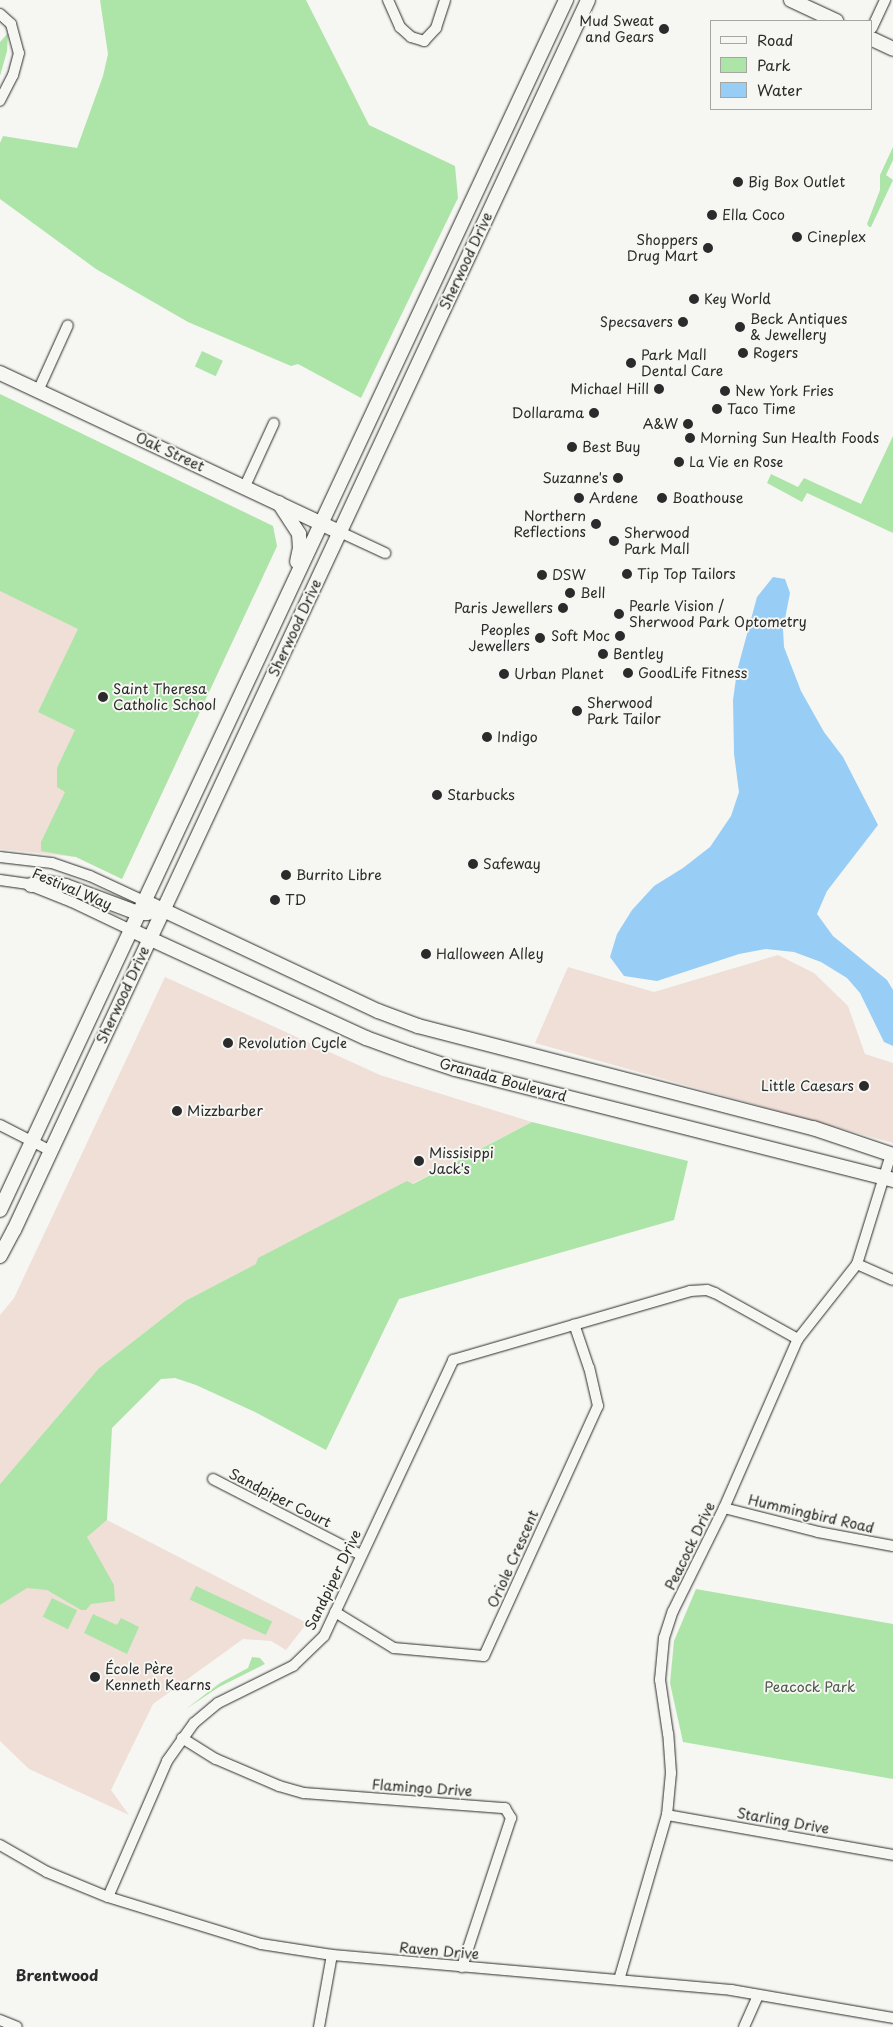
<!DOCTYPE html>
<html>
<head>
<meta charset="utf-8">
<style>
	body { margin:0 }
	#map { position:relative; width:893px; height:2027px; overflow:hidden; background:#f6f6f2; font-family:"Playpen Sans",sans-serif }
	div>[style] { position:absolute }
	.built>* { inset:0; background:#efdfd7 }
	.green>* { inset:0; background:#ade5a9; transform-origin:0 0 }
	.water>* { inset:0; background:#98cef6 }
	.roads { filter:drop-shadow(0 0 1px #2b2b2b) drop-shadow(0 0 1px #2b2b2b) }
	.street>* { height:10px; margin:-5px; padding:0 5px; transform-origin:5px; border-radius:5px; background:#f6f6f2 }
	.secondary>* { height:14px; margin:-7px; padding:0 7px; transform-origin:7px; border-radius:7px; background:#f6f6f2 }
	.dots>* { width:14px; height:14px; translate:-50% -50%; box-sizing:border-box; border:2px solid #f6f6f2; border-radius:50% }
	span { translate:-50% -50%; white-space:nowrap; text-align:center; line-height:1.15; -webkit-text-stroke:4px #f6f6f2; paint-order:stroke }
	.poi-label { font-size:14px; color:#2b2b2b }
	.right { translate:-100% -50%; text-align:right }
	.left { translate:0 -50%; text-align:left }
	.street-label { font-size:14px; color:#2b2b2b }
	.park-label { font-size:14px; color:#4c5a4a }
	.neighbourhood-label { font-size:15px; color:#2b2b2b; font-weight:700 }
	.legend { position:absolute; left:710px; top:20px; width:162px; height:90px; box-sizing:border-box; background:#f6f6f2; border:1px solid #a5a5a2; margin:0; padding:6px 9px; list-style:none; font-size:15px; color:#2b2b2b }
	.legend li { display:flex; align-items:center; gap:10px; height:25px }
	.legend b { width:25px; border:1px solid #a5a5a2 }
</style>
</head>
<body>
<div id="map">
	<div class="built">
		<i style="clip-path:polygon(0 395px,277px 546px,122px 879px,76px 857px,0 849px)"></i>
		<i style="clip-path:polygon(778px 955px,814px 973px,848px 1006px,865px 1054px,893px 1063px,893px 1143px,535px 1043px,568px 967px,654px 992px)"></i>
		<i style="clip-path:polygon(165px 977px,380px 1075px,532px 1122px,185px 1301px,99px 1368px,0 1484px,0 1315px,14px 1298px)"></i>
		<i style="clip-path:polygon(107px 1520px,307px 1623px,286px 1650px,271px 1641px,243px 1639px,153px 1704px,111px 1790px,129px 1815px,29px 1769px,0 1741px,0 1605px)"></i>
	</div>
	<div class="green">
		<i style="clip-path:polygon(100px 0,306px 0,369px 125px,455px 166px,458px 198px,361px 398px,298px 364px,291px 366px,188px 322px,96px 269px,0 199px,0 143px,3px 136px,77px 148px,103px 76px,108px 54px)"></i>
		<i style="clip-path:polygon(8px 33px,7px 51px,0 76px,0 42px)"></i>
		<i style="clip-path:polygon(893px 147px,893px 160px,886px 175px,893px 180px,871px 227px,869px 227px,867px 224px,880px 190px,880px 175px)"></i>
		<i style="left:202px;top:351px;width:23px;height:17px;rotate:25deg"></i>
		<i style="clip-path:polygon(0 394px,273px 526px,277px 546px,122px 879px,76px 857px,41px 851px,41px 842px,65px 792px,57px 787px,57px 768px,75px 730px,38px 712px,78px 629px,0 591px)"></i>
		<i style="clip-path:polygon(893px 436px,893px 533px,807px 493px,802px 502px,767px 483px,771px 474px,798px 487px,804px 478px,861px 504px)"></i>
		<i style="clip-path:polygon(532px 1122px,688px 1161px,674px 1220px,399px 1299px,326px 1450px,255px 1412px,196px 1385px,175px 1378px,161px 1379px,112px 1428px,107px 1520px,87px 1537px,114px 1585px,115px 1601px,91px 1604px,86px 1610px,81px 1610px,47px 1590px,27px 1588px,0 1605px,0 1484px,99px 1368px,185px 1301px,256px 1264px,258px 1258px,407px 1181px,413px 1184px)"></i>
		<i style="left:196px;top:1586px;width:84px;height:15px;rotate:25deg"></i>
		<i style="clip-path:polygon(696px 1589px,893px 1624px,893px 1779px,683px 1742px,670px 1683px,674px 1641px)"></i>
		<i style="left:52px;top:1598px;width:28px;height:21px;rotate:26deg"></i>
		<i style="clip-path:polygon(93px 1614px,117px 1625px,121px 1618px,139px 1627px,127px 1654px,84px 1633px)"></i>
		<i style="clip-path:polygon(252px 1657px,260px 1658px,265px 1664px,219px 1687px,186px 1709px,220px 1683px,248px 1668px)"></i>
	</div>
	<div class="water">
		<i style="clip-path:polygon(773px 577px,785px 579px,790px 593px,783px 629px,784px 647px,801px 691px,824px 732px,843px 757px,878px 825px,827px 891px,817px 914px,833px 936px,887px 980px,893px 990px,893px 1046px,884px 1042px,860px 993px,847px 978px,821px 962px,794px 952px,766px 949px,739px 954px,657px 981px,624px 976px,610px 957px,617px 934px,632px 910px,654px 886px,683px 868px,710px 847px,731px 816px,739px 792px,734px 754px,733px 700px,737px 671px,757px 597px)"></i>
	</div>
	<div class="roads">
		<div class="street">
			<i style="left:388px;top:0;width:30px;rotate:66deg"></i>
			<i style="left:400px;top:27px;width:15px;rotate:42deg"></i>
			<i style="left:411px;top:37px;width:14px;rotate:17deg"></i>
			<i style="left:424px;top:41px;width:18px;rotate:-47deg"></i>
			<i style="left:436px;top:28px;width:29px;rotate:-72deg"></i>
			<i style="left:0;top:14px;width:15px;rotate:42deg"></i>
			<i style="left:11px;top:24px;width:30px;rotate:75deg"></i>
			<i style="left:19px;top:53px;width:23px;rotate:105deg"></i>
			<i style="left:13px;top:75px;width:29px;rotate:117deg"></i>
			<i style="left:872px;top:28px;width:31px;rotate:-65deg"></i>
			<i style="left:38px;top:391px;width:72px;rotate:-65.6deg"></i>
			<i style="left:245px;top:486px;width:69px;rotate:-65.3deg"></i>
			<i style="left:340px;top:532px;width:50px;rotate:25deg"></i>
			<i style="left:0;top:857px;width:52px;rotate:6.6deg"></i>
			<i style="left:52px;top:863px;width:40px;rotate:18.9deg"></i>
			<i style="left:90px;top:876px;width:60px;rotate:24.8deg"></i>
			<i style="left:0;top:880px;width:27px;rotate:8deg"></i>
			<i style="left:27px;top:884px;width:48px;rotate:21.8deg"></i>
			<i style="left:72px;top:902px;width:65px;rotate:25.4deg"></i>
			<i style="left:0;top:1125px;width:57px;rotate:27deg"></i>
			<i style="left:857px;top:1264px;width:39px;rotate:24deg"></i>
			<i style="left:213px;top:1479px;width:166px;rotate:27.2deg"></i>
			<i style="left:724px;top:1508px;width:97px;rotate:14.3deg"></i>
			<i style="left:818px;top:1532px;width:76px;rotate:10.6deg"></i>
			<i style="left:335px;top:1612px;width:69px;rotate:31.4deg"></i>
			<i style="left:394px;top:1648px;width:90px;rotate:5.1deg"></i>
			<i style="left:484px;top:1656px;width:275px;rotate:-65.5deg"></i>
			<i style="left:598px;top:1406px;width:39px;rotate:-103deg"></i>
			<i style="left:589px;top:1368px;width:46px;rotate:-108.8deg"></i>
			<i style="left:182px;top:1738px;width:40px;rotate:32deg"></i>
			<i style="left:216px;top:1759px;width:69px;rotate:23.2deg"></i>
			<i style="left:279px;top:1786px;width:26px;rotate:16deg"></i>
			<i style="left:304px;top:1793px;width:202px;rotate:4.3deg"></i>
			<i style="left:505px;top:1808px;width:12px;rotate:59deg"></i>
			<i style="left:511px;top:1818px;width:157px;rotate:108.2deg"></i>
			<i style="left:667px;top:1815px;width:230px;rotate:10deg"></i>
			<i style="left:0;top:1845px;width:54px;rotate:29.9deg"></i>
			<i style="left:47px;top:1872px;width:66px;rotate:22.3deg"></i>
			<i style="left:108px;top:1897px;width:160px;rotate:17.1deg"></i>
			<i style="left:261px;top:1944px;width:72px;rotate:8.8deg"></i>
			<i style="left:332px;top:1955px;width:401px;rotate:5deg"></i>
			<i style="left:731px;top:1990px;width:164px;rotate:9.8deg"></i>
			<i style="left:108px;top:1897px;width:148px;rotate:-66.5deg"></i>
			<i style="left:167px;top:1761px;width:47px;rotate:-54.6deg"></i>
			<i style="left:194px;top:1723px;width:31px;rotate:-40deg"></i>
			<i style="left:218px;top:1703px;width:84px;rotate:-26.3deg"></i>
			<i style="left:293px;top:1666px;width:43px;rotate:-44.1deg"></i>
			<i style="left:324px;top:1636px;width:305px;rotate:-64.9deg"></i>
			<i style="left:453px;top:1360px;width:247px;rotate:-16.2deg"></i>
			<i style="left:690px;top:1291px;width:17px;rotate:-3deg"></i>
			<i style="left:707px;top:1290px;width:9px;rotate:21deg"></i>
			<i style="left:715px;top:1293px;width:95px;rotate:29deg"></i>
			<i style="left:619px;top:1980px;width:172px;rotate:-73.8deg"></i>
			<i style="left:667px;top:1815px;width:42px;rotate:-84.6deg"></i>
			<i style="left:671px;top:1773px;width:39px;rotate:-94deg"></i>
			<i style="left:668px;top:1734px;width:55px;rotate:-98.4deg"></i>
			<i style="left:660px;top:1680px;width:42px;rotate:-84.6deg"></i>
			<i style="left:664px;top:1638px;width:28px;rotate:-72deg"></i>
			<i style="left:673px;top:1611px;width:115px;rotate:-63.7deg"></i>
			<i style="left:724px;top:1508px;width:184px;rotate:-66.4deg"></i>
			<i style="left:798px;top:1339px;width:95px;rotate:-51.8deg"></i>
			<i style="left:857px;top:1264px;width:115px;rotate:-72.8deg"></i>
			<i style="left:0;top:2020px;width:18px;rotate:22deg"></i>
			<i style="left:319px;top:2027px;width:73px;rotate:-79.8deg"></i>
			<i style="left:744px;top:2027px;width:35px;rotate:-66deg"></i>
		</div>
		<div class="secondary">
			<i style="left:791px;top:0;width:50px;rotate:25deg"></i>
			<i style="left:872px;top:39px;width:23px;rotate:25deg"></i>
			<i style="left:0;top:373px;width:375px;rotate:25.1deg"></i>
			<i style="left:279px;top:503px;width:37px;rotate:57deg"></i>
			<i style="left:299px;top:534px;width:14px;rotate:86deg"></i>
			<i style="left:300px;top:548px;width:14px;rotate:102deg"></i>
			<i style="left:31px;top:885px;width:17px;rotate:-7deg"></i>
			<i style="left:48px;top:883px;width:18px;rotate:9deg"></i>
			<i style="left:66px;top:886px;width:77px;rotate:20.6deg"></i>
			<i style="left:138px;top:913px;width:10px"></i>
			<i style="left:144px;top:901px;width:259px;rotate:25.2deg"></i>
			<i style="left:378px;top:1011px;width:43px;rotate:20.6deg"></i>
			<i style="left:418px;top:1026px;width:408px;rotate:14.5deg"></i>
			<i style="left:813px;top:1128px;width:84px;rotate:18.6deg"></i>
			<i style="left:131px;top:930px;width:259px;rotate:24.7deg"></i>
			<i style="left:366px;top:1038px;width:47px;rotate:20deg"></i>
			<i style="left:410px;top:1054px;width:47px;rotate:18.4deg"></i>
			<i style="left:455px;top:1069px;width:452px;rotate:14.2deg"></i>
			<i style="left:0;top:1210px;width:1336px;rotate:-64.93deg"></i>
			<i style="left:0;top:1256px;width:30px;rotate:-62deg"></i>
			<i style="left:14px;top:1230px;width:1357px;rotate:-64.98deg"></i>
		</div>
	</div>
	<div class="dots">
		<i style="left:664px;top:29px;background:#2b2b2b"></i>
		<i style="left:738px;top:182px;background:#2b2b2b"></i>
		<i style="left:712px;top:215px;background:#2b2b2b"></i>
		<i style="left:797px;top:237px;background:#2b2b2b"></i>
		<i style="left:708px;top:248px;background:#2b2b2b"></i>
		<i style="left:694px;top:299px;background:#2b2b2b"></i>
		<i style="left:683px;top:322px;background:#2b2b2b"></i>
		<i style="left:740px;top:327px;background:#2b2b2b"></i>
		<i style="left:743px;top:353px;background:#2b2b2b"></i>
		<i style="left:631px;top:363px;background:#2b2b2b"></i>
		<i style="left:659px;top:389px;background:#2b2b2b"></i>
		<i style="left:725px;top:391px;background:#2b2b2b"></i>
		<i style="left:717px;top:409px;background:#2b2b2b"></i>
		<i style="left:594px;top:413px;background:#2b2b2b"></i>
		<i style="left:688px;top:424px;background:#2b2b2b"></i>
		<i style="left:690px;top:438px;background:#2b2b2b"></i>
		<i style="left:572px;top:447px;background:#2b2b2b"></i>
		<i style="left:679px;top:462px;background:#2b2b2b"></i>
		<i style="left:618px;top:478px;background:#2b2b2b"></i>
		<i style="left:579px;top:498px;background:#2b2b2b"></i>
		<i style="left:662px;top:498px;background:#2b2b2b"></i>
		<i style="left:596px;top:524px;background:#2b2b2b"></i>
		<i style="left:614px;top:541px;background:#2b2b2b"></i>
		<i style="left:627px;top:574px;background:#2b2b2b"></i>
		<i style="left:542px;top:575px;background:#2b2b2b"></i>
		<i style="left:570px;top:593px;background:#2b2b2b"></i>
		<i style="left:563px;top:608px;background:#2b2b2b"></i>
		<i style="left:619px;top:614px;background:#2b2b2b"></i>
		<i style="left:620px;top:636px;background:#2b2b2b"></i>
		<i style="left:540px;top:638px;background:#2b2b2b"></i>
		<i style="left:603px;top:654px;background:#2b2b2b"></i>
		<i style="left:628px;top:673px;background:#2b2b2b"></i>
		<i style="left:504px;top:674px;background:#2b2b2b"></i>
		<i style="left:103px;top:697px;background:#2b2b2b"></i>
		<i style="left:577px;top:711px;background:#2b2b2b"></i>
		<i style="left:487px;top:737px;background:#2b2b2b"></i>
		<i style="left:437px;top:795px;background:#2b2b2b"></i>
		<i style="left:473px;top:864px;background:#2b2b2b"></i>
		<i style="left:286px;top:875px;background:#2b2b2b"></i>
		<i style="left:275px;top:900px;background:#2b2b2b"></i>
		<i style="left:426px;top:954px;background:#2b2b2b"></i>
		<i style="left:228px;top:1043px;background:#2b2b2b"></i>
		<i style="left:864px;top:1086px;background:#2b2b2b"></i>
		<i style="left:177px;top:1111px;background:#2b2b2b"></i>
		<i style="left:419px;top:1161px;background:#2b2b2b"></i>
		<i style="left:95px;top:1677px;background:#2b2b2b"></i>
	</div>
	<div class="poi-label">
		<span class="right" style="left:654px;top:29px">Mud Sweat<br>and Gears</span>
		<span class="left" style="left:748px;top:182px">Big Box Outlet</span>
		<span class="left" style="left:722px;top:215px">Ella Coco</span>
		<span class="left" style="left:807px;top:237px">Cineplex</span>
		<span class="right" style="left:698px;top:248px">Shoppers<br>Drug Mart</span>
		<span class="left" style="left:704px;top:299px">Key World</span>
		<span class="left" style="left:750px;top:327px">Beck Antiques<br>&amp; Jewellery</span>
		<span class="right" style="left:673px;top:322px">Specsavers</span>
		<span class="left" style="left:753px;top:353px">Rogers</span>
		<span class="left" style="left:641px;top:363px">Park Mall<br>Dental Care</span>
		<span class="right" style="left:649px;top:389px">Michael Hill</span>
		<span class="left" style="left:735px;top:391px">New York Fries</span>
		<span class="left" style="left:727px;top:409px">Taco Time</span>
		<span class="right" style="left:584px;top:413px">Dollarama</span>
		<span class="right" style="left:678px;top:424px">A&amp;W</span>
		<span class="left" style="left:700px;top:438px">Morning Sun Health Foods</span>
		<span class="left" style="left:582px;top:447px">Best Buy</span>
		<span class="left" style="left:689px;top:462px">La Vie en Rose</span>
		<span class="right" style="left:608px;top:478px">Suzanne's</span>
		<span class="left" style="left:589px;top:498px">Ardene</span>
		<span class="left" style="left:672px;top:498px">Boathouse</span>
		<span class="right" style="left:586px;top:524px">Northern<br>Reflections</span>
		<span class="left" style="left:624px;top:541px">Sherwood<br>Park Mall</span>
		<span class="left" style="left:637px;top:574px">Tip Top Tailors</span>
		<span class="left" style="left:552px;top:575px">DSW</span>
		<span class="left" style="left:580px;top:593px">Bell</span>
		<span class="left" style="left:629px;top:614px">Pearle Vision /<br>Sherwood Park Optometry</span>
		<span class="right" style="left:553px;top:608px">Paris Jewellers</span>
		<span class="right" style="left:530px;top:638px">Peoples<br>Jewellers</span>
		<span class="right" style="left:610px;top:636px">Soft Moc</span>
		<span class="left" style="left:613px;top:654px">Bentley</span>
		<span class="left" style="left:638px;top:673px">GoodLife Fitness</span>
		<span class="left" style="left:514px;top:674px">Urban Planet</span>
		<span class="left" style="left:113px;top:697px">Saint Theresa<br>Catholic School</span>
		<span class="left" style="left:587px;top:711px">Sherwood<br>Park Tailor</span>
		<span class="left" style="left:497px;top:737px">Indigo</span>
		<span class="left" style="left:447px;top:795px">Starbucks</span>
		<span class="left" style="left:483px;top:864px">Safeway</span>
		<span class="left" style="left:296px;top:875px">Burrito Libre</span>
		<span class="left" style="left:285px;top:900px">TD</span>
		<span class="left" style="left:436px;top:954px">Halloween Alley</span>
		<span class="left" style="left:238px;top:1043px">Revolution Cycle</span>
		<span class="right" style="left:854px;top:1086px">Little Caesars</span>
		<span class="left" style="left:187px;top:1111px">Mizzbarber</span>
		<span class="left" style="left:429px;top:1161px">Missisippi<br>Jack's</span>
		<span class="left" style="left:105px;top:1677px">École Père<br>Kenneth Kearns</span>
	</div>
	<div class="street-label">
		<span style="left:466px;top:261px;rotate:-65deg">Sherwood Drive</span>
		<span style="left:170px;top:452px;rotate:25deg">Oak Street</span>
		<span style="left:295px;top:628px;rotate:-65deg">Sherwood Drive</span>
		<span style="left:72px;top:889px;rotate:23deg">Festival Way</span>
		<span style="left:123px;top:995px;rotate:-65deg">Sherwood Drive</span>
		<span style="left:503px;top:1080px;rotate:15deg">Granada Boulevard</span>
		<span style="left:280px;top:1498px;rotate:27deg">Sandpiper Court</span>
		<span style="left:811px;top:1514px;rotate:13deg">Hummingbird Road</span>
		<span style="left:690px;top:1546px;rotate:-64deg">Peacock Drive</span>
		<span style="left:513px;top:1559px;rotate:-66deg">Oriole Crescent</span>
		<span style="left:333px;top:1580px;rotate:-64deg">Sandpiper Drive</span>
		<span style="left:422px;top:1788px;rotate:4deg">Flamingo Drive</span>
		<span style="left:783px;top:1821px;rotate:10deg">Starling Drive</span>
		<span style="left:439px;top:1951px;rotate:5deg">Raven Drive</span>
	</div>
	<div class="park-label">
		<span style="left:810px;top:1687px">Peacock Park</span>
	</div>
	<div class="neighbourhood-label">
		<span style="left:57px;top:1975px">Brentwood</span>
	</div>
	<ul class="legend">
	<li><b style="height:6px;background:#f6f6f2"></b>Road</li>
	<li><b style="height:14px;background:#ade5a9"></b>Park</li>
	<li><b style="height:14px;background:#98cef6"></b>Water</li>
	</ul>
</div>
</body>
</html>
